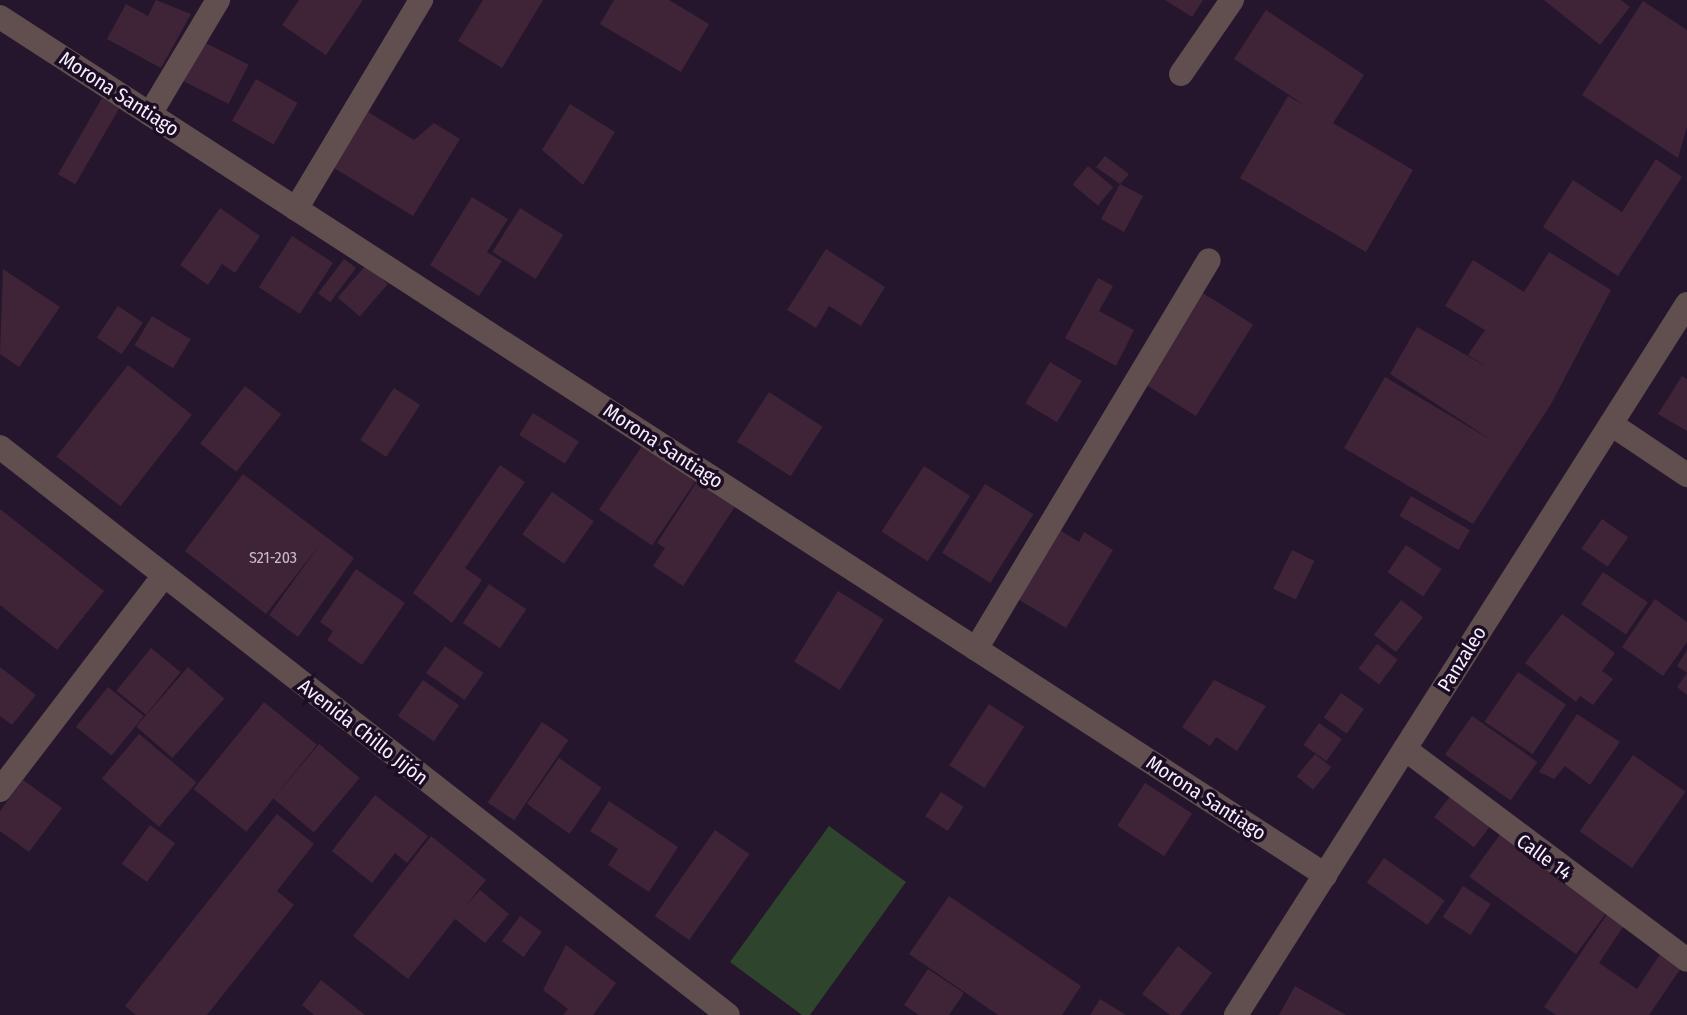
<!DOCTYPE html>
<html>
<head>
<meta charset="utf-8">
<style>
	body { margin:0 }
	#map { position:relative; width:1687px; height:1015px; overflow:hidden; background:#25162e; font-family:"Fira Sans Condensed",sans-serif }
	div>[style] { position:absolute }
	.green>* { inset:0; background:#2e442d }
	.building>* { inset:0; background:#3e2436; transform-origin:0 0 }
	.minor>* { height:24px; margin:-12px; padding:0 12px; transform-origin:12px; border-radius:12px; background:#614e4e }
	span { translate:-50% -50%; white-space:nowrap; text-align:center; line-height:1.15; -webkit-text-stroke:7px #1b0d24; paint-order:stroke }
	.number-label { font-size:16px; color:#c9bccc }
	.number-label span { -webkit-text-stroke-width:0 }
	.street-label { font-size:20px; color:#f7eefe }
</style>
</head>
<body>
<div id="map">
	<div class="green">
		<i style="clip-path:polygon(829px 826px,906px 882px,810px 1015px,802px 1015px,730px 962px)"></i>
	</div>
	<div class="building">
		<i style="clip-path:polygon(156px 0,191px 14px,161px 68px,107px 39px,126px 4px,148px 16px)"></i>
		<i style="clip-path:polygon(299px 0,363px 0,326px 55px,282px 25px)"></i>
		<i style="clip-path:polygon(483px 0,543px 0,502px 68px,458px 41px)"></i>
		<i style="clip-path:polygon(614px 0,669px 0,709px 24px,681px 72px,600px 24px)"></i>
		<i style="clip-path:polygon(1165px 0,1203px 0,1192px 17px)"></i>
		<i style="clip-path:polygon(1544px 0,1621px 0,1630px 7px,1600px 45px)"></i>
		<i style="clip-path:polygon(1643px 1px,1687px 30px,1687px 127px,1678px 158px,1582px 95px)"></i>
		<i style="clip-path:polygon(1266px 10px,1364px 75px,1333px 123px,1413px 170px,1366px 252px,1240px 178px,1288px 96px,1306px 106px,1234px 59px)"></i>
		<i style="left:196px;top:38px;width:59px;height:44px;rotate:27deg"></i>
		<i style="left:256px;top:79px;width:48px;height:48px;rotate:30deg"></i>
		<i style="left:102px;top:98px;width:20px;height:88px;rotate:30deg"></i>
		<i style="clip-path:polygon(570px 104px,615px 132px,583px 185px,542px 150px)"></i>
		<i style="clip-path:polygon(368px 112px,414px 140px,434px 123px,460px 139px,413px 216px,334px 168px)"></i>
		<i style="clip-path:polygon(1105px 156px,1129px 174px,1120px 184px,1143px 196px,1124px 232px,1101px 219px,1120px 184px,1096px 167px)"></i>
		<i style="clip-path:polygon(1656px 159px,1682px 177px,1618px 276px,1543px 227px,1573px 180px,1622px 212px)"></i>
		<i style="left:1088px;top:166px;width:33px;height:24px;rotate:40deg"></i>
		<i style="clip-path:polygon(472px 197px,508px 219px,487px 252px,502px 261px,479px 296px,430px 265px)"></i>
		<i style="clip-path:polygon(220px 208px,260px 236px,235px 273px,222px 264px,208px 285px,180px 265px)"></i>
		<i style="left:520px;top:208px;width:51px;height:52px;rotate:32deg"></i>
		<i style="left:292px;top:236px;width:49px;height:61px;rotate:33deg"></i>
		<i style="clip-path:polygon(826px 249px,885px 287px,861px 326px,829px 306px,816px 328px,787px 310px)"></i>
		<i style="clip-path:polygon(1549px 252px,1611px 290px,1551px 404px,1473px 524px,1344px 448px,1385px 377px,1493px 441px,1390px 374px,1417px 327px,1487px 367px,1468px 355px,1485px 330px,1445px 306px,1473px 260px,1524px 292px)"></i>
		<i style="left:344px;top:259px;width:15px;height:43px;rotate:37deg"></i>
		<i style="left:366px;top:265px;width:29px;height:43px;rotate:41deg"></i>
		<i style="clip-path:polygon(3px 269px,60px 307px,19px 367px,0 354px)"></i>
		<i style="clip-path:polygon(1098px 278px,1113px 286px,1099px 311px,1134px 330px,1116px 366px,1065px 338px)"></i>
		<i style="left:1198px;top:290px;width:65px;height:108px;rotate:32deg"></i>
		<i style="left:118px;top:306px;width:30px;height:38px;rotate:34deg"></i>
		<i style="left:152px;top:316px;width:45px;height:34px;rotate:31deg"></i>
		<i style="left:1050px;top:362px;width:37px;height:48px;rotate:31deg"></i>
		<i style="left:128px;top:365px;width:81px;height:116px;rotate:38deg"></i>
		<i style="clip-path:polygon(1682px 376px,1687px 379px,1687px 431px,1658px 414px)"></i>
		<i style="left:245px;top:386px;width:46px;height:73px;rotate:38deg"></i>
		<i style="left:394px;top:388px;width:31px;height:62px;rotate:33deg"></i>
		<i style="left:769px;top:392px;width:64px;height:59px;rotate:33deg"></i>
		<i style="left:533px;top:413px;width:54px;height:26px;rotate:32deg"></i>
		<i style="left:642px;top:446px;width:64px;height:77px;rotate:34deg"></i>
		<i style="clip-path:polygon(500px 465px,525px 482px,465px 568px,482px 580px,452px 623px,413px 593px)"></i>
		<i style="left:924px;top:466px;width:55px;height:78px;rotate:33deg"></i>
		<i style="clip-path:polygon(243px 474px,354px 558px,298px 637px,269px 615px,320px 544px,266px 614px,185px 551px)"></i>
		<i style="clip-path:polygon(698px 480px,736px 505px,683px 586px,653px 566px,665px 548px,657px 543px)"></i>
		<i style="left:985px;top:484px;width:57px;height:81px;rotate:32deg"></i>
		<i style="left:552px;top:492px;width:51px;height:52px;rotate:35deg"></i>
		<i style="left:1411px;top:496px;width:68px;height:23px;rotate:30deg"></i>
		<i style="clip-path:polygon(0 509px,104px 591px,57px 650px,0 605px)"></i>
		<i style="left:1602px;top:519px;width:32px;height:36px;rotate:35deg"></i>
		<i style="clip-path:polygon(1058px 529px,1079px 542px,1084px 532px,1113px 550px,1066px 628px,1016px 598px)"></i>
		<i style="left:1406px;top:545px;width:43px;height:33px;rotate:34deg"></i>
		<i style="left:1292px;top:550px;width:25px;height:43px;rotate:26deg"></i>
		<i style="clip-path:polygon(356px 569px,405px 603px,362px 665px,327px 640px,333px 631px,320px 622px)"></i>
		<i style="left:1603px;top:572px;width:54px;height:39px;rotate:34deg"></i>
		<i style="left:489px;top:584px;width:45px;height:47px;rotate:34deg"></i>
		<i style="left:838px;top:591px;width:54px;height:83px;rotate:32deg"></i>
		<i style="clip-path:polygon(1655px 599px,1687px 622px,1687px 642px,1663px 676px,1622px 647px)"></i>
		<i style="left:1401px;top:600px;width:28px;height:44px;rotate:38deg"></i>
		<i style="clip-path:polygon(1562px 614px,1615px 653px,1602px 671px,1613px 679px,1593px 705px,1580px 696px,1576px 702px,1525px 663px)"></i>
		<i style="left:1377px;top:644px;width:26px;height:31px;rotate:37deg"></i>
		<i style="left:445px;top:646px;width:47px;height:33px;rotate:35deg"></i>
		<i style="left:151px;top:648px;width:38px;height:55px;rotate:39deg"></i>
		<i style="clip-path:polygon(1687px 650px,1687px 695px,1677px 687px,1687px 673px,1677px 666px)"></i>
		<i style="clip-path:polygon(0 667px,36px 695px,12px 725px,0 716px)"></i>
		<i style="left:188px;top:667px;width:48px;height:79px;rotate:41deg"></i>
		<i style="left:1518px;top:672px;width:58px;height:60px;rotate:34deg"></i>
		<i style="left:423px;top:680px;width:44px;height:44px;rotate:35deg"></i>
		<i style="clip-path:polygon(1214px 680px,1266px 706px,1237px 751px,1216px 737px,1210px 746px,1182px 727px)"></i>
		<i style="left:108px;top:687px;width:46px;height:51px;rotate:39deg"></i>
		<i style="left:1341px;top:693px;width:28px;height:30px;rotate:35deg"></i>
		<i style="left:264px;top:702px;width:68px;height:112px;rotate:39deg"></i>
		<i style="left:989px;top:704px;width:42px;height:73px;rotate:33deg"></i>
		<i style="clip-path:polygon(1577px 714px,1620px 742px,1590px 785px,1565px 766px,1554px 779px,1539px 772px)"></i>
		<i style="left:1472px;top:716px;width:80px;height:47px;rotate:35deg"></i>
		<i style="left:542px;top:722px;width:32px;height:97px;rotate:34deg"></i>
		<i style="left:1319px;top:723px;width:28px;height:27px;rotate:35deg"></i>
		<i style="left:139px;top:734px;width:75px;height:58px;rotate:40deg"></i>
		<i style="left:319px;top:744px;width:53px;height:71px;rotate:40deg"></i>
		<i style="left:1315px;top:754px;width:21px;height:29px;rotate:39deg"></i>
		<i style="left:1633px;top:755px;width:64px;height:93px;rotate:35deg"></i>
		<i style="left:559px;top:758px;width:52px;height:56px;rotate:35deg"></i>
		<i style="clip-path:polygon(23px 780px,62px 808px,29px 852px,0 831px,0 811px)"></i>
		<i style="left:1145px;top:783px;width:56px;height:51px;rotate:33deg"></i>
		<i style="left:941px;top:792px;width:27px;height:29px;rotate:33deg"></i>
		<i style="clip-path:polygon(375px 795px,428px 836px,407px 863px,395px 853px,372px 883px,332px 851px)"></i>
		<i style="left:1451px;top:795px;width:50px;height:28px;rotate:37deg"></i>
		<i style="clip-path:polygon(609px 801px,678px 847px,649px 892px,608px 865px,618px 849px,590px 831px)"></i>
		<i style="clip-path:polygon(277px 814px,314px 844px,277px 891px,294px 905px,207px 1015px,136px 1015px,125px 1006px)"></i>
		<i style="left:150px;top:825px;width:31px;height:48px;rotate:36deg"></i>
		<i style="left:1504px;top:829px;width:132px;height:59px;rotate:36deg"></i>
		<i style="left:715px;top:830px;width:42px;height:105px;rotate:35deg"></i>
		<i style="clip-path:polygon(431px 836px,486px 880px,465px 907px,480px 890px,509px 914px,485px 943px,455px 919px,408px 979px,353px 936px)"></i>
		<i style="left:1384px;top:858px;width:74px;height:30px;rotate:35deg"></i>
		<i style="left:1463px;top:886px;width:33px;height:37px;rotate:33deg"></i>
		<i style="clip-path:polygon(949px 896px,1081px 986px,1062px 1015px,998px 1015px,909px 954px)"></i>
		<i style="clip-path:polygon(1612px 907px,1629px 918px,1599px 963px,1637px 989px,1663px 950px,1683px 965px,1649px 1015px,1556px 1015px,1544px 1007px)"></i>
		<i style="left:520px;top:916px;width:27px;height:31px;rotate:36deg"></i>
		<i style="clip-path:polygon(566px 945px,616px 983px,593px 1015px,563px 1015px,568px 1009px,543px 990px)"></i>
		<i style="clip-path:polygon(1178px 946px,1212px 973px,1180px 1015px,1170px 1015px,1142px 994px)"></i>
		<i style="clip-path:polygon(928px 969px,964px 993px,949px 1015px,919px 1015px,904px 1005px)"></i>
		<i style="clip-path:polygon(321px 980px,365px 1015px,314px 1015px,302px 1005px)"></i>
		<i style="clip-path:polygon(1295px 986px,1346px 1015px,1279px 1015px)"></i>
		<i style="clip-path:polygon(1100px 999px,1126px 1015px,1090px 1015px)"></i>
	</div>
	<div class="minor">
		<i style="left:0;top:17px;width:1579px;rotate:32.92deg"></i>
		<i style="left:1181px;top:74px;width:90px;rotate:-55.4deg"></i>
		<i style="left:150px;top:114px;width:133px;rotate:-59.2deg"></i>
		<i style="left:296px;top:209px;width:244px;rotate:-59.1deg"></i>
		<i style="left:1611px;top:424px;width:92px;rotate:33.9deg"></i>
		<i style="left:0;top:447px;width:923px;rotate:37.96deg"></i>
		<i style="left:976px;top:649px;width:453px;rotate:-59.1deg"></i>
		<i style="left:1405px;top:749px;width:352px;rotate:36.8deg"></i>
		<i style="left:0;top:790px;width:268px;rotate:-52.6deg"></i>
		<i style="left:1236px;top:1015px;width:842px;rotate:-57.61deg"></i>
	</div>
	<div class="number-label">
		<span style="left:273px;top:558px">S21-203</span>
	</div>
	<div class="street-label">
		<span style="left:119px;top:94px;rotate:33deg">Morona Santiago</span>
		<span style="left:663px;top:446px;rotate:33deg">Morona Santiago</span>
		<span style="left:1462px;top:659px;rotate:-58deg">Panzaleo</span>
		<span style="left:363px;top:732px;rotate:38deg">Avenida Chillo Jijón</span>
		<span style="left:1206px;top:798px;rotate:33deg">Morona Santiago</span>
		<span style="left:1544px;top:857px;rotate:36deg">Calle 14</span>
	</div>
</div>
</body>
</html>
